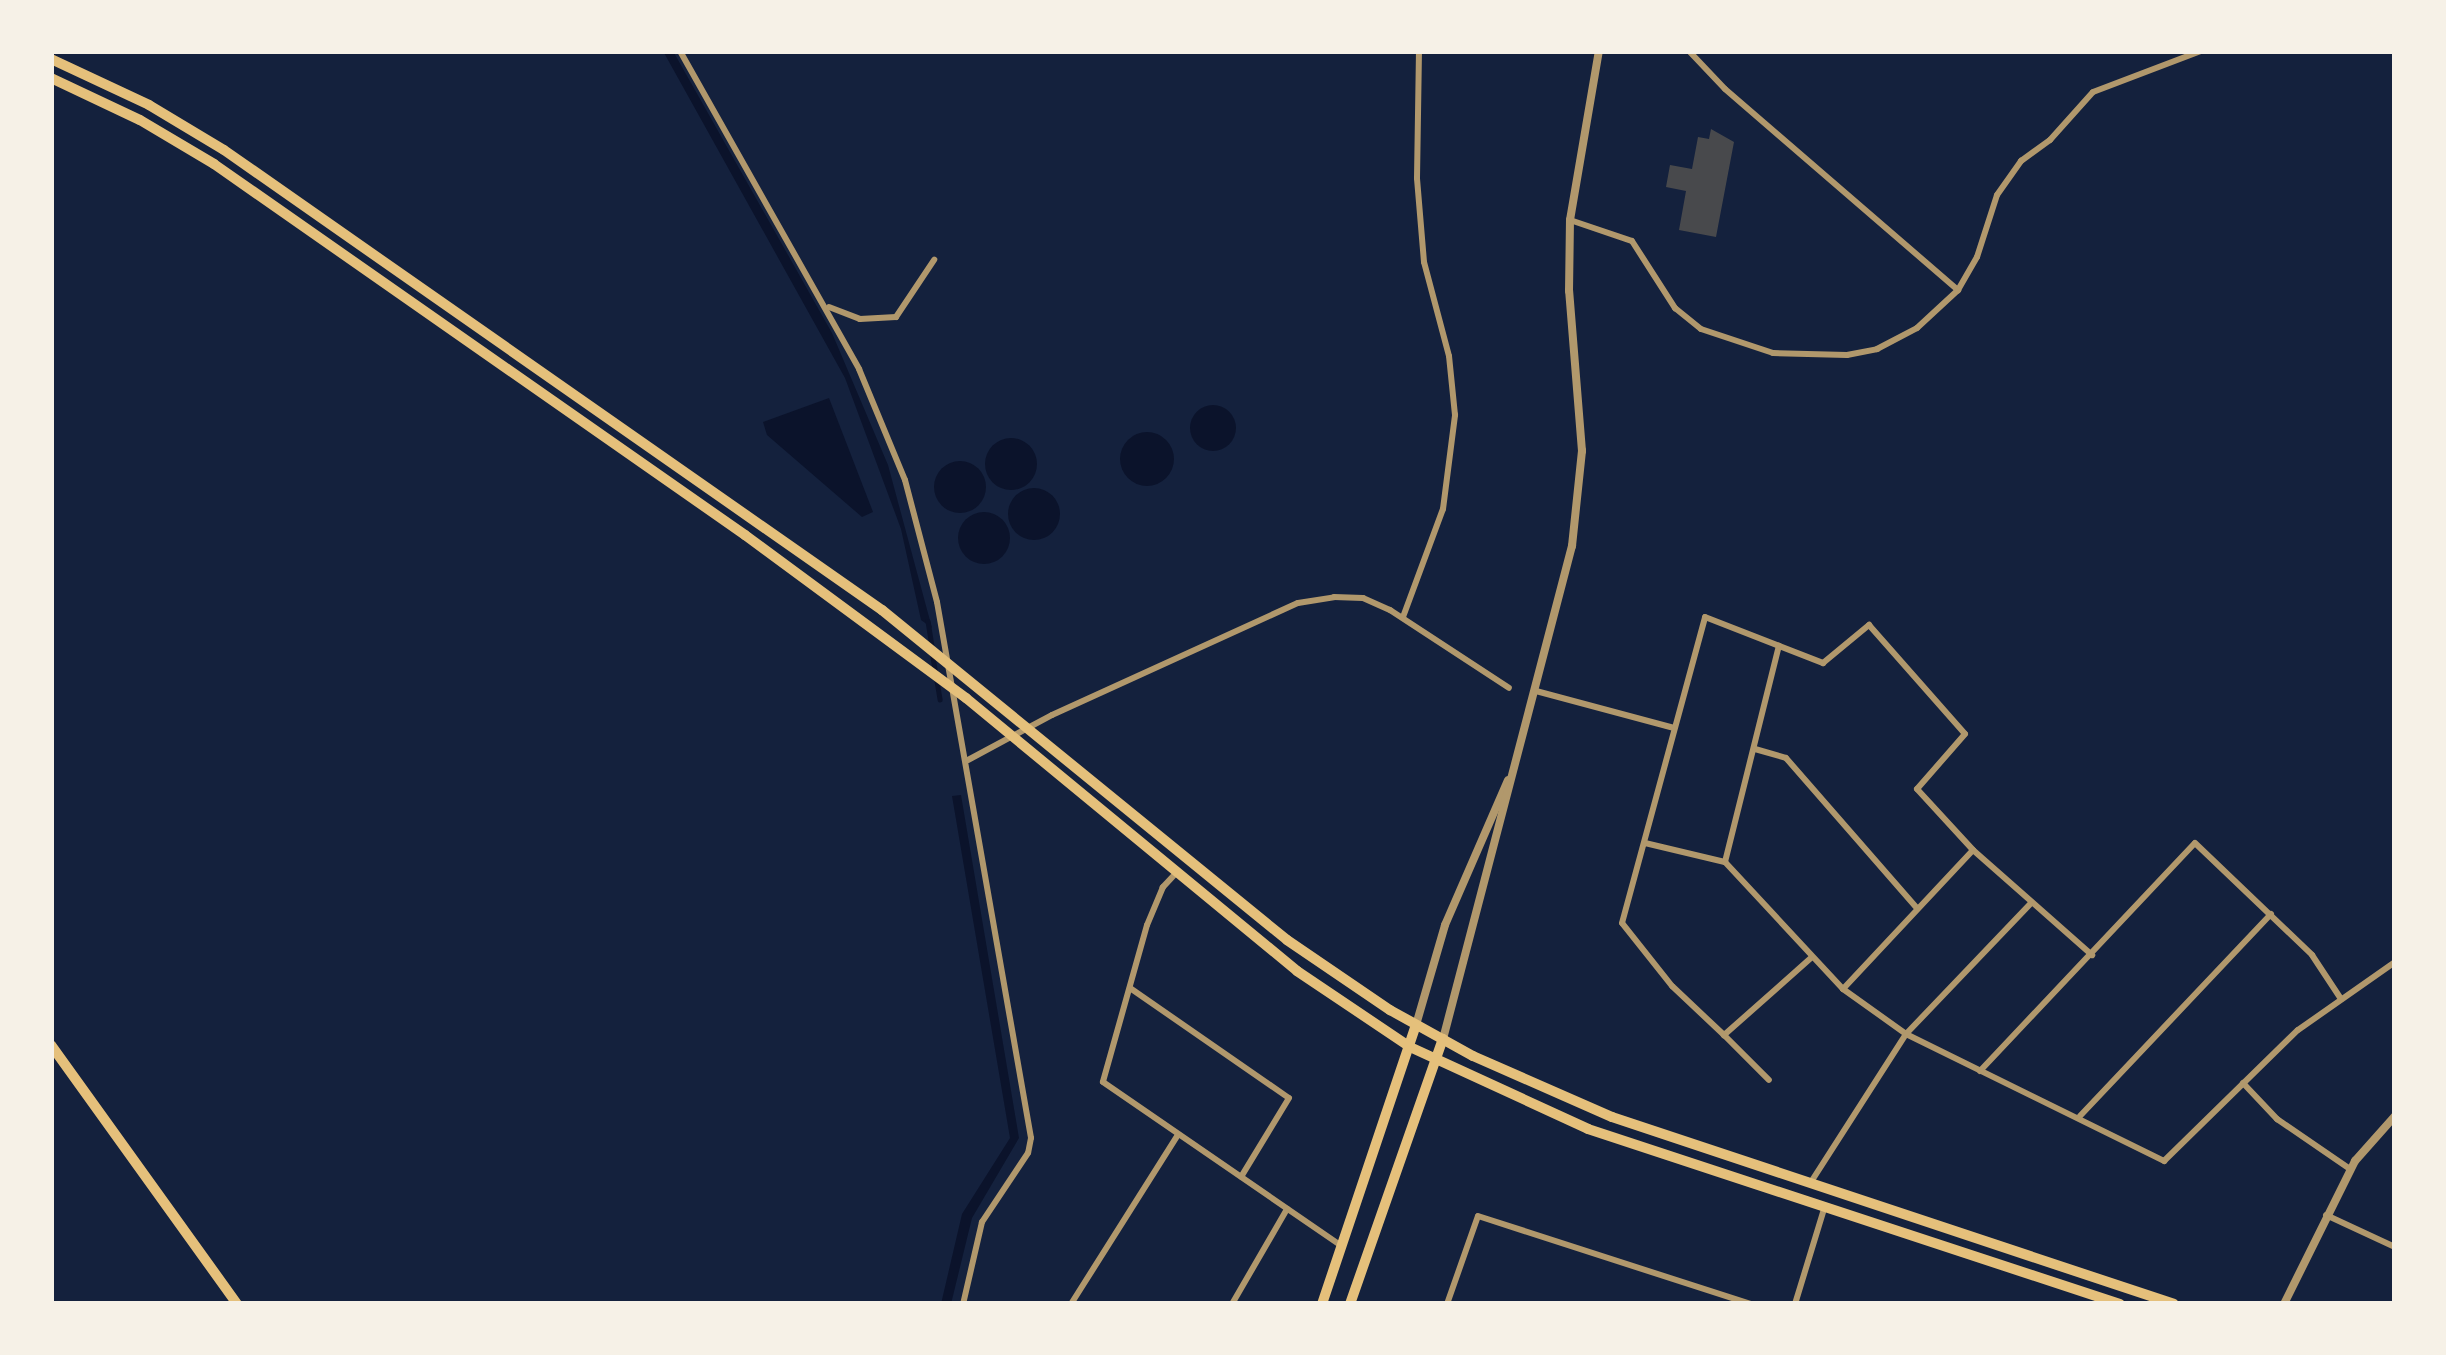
<!DOCTYPE html>
<html>
<head>
<meta charset="utf-8">
<style>
	body { margin:0 }
	#map { position:relative; width:2446px; height:1355px; overflow:hidden; background:#14213d; font-family:"Work Sans",sans-serif }
	div>[style] { position:absolute }
	.water>* { inset:0; background:#0b132b }
	.round { border-radius:50% }
	.stream>* { height:4.5px; margin:-2.25px; padding:0 2.25px; transform-origin:2.25px; border-radius:2.25px; background:#0b132b }
	.building>* { inset:0; background:#48494c }
	.minor>* { height:6px; margin:-3px; padding:0 3px; transform-origin:3px; border-radius:3px; background:#b1986c }
	.tertiary>* { height:8px; margin:-4px; padding:0 4px; transform-origin:4px; border-radius:4px; background:#b1986c }
	.primary>* { height:10px; margin:-5px; padding:0 5px; transform-origin:5px; border-radius:5px; background:#e5c07b }
	span { translate:-50% -50%; white-space:nowrap; text-align:center; line-height:1.15; -webkit-text-stroke:12px #f6f1e7; paint-order:stroke }
	.frame { position:absolute; inset:0; border:54px solid #f6f1e7; pointer-events:none }
</style>
</head>
<body>
<div id="map">
	<div class="water">
		<i style="clip-path:polygon(663px 51px,673px 51px,832px 333px,888px 465px,932px 628px,921px 620px,901px 529px,845px 378px)"></i>
		<i style="clip-path:polygon(829px 398px,873px 512px,862px 517px,767px 435px,763px 422px)"></i>
		<i class="round" style="left:1190px;top:405px;width:46px;height:46px"></i>
		<i class="round" style="left:1120px;top:432px;width:54px;height:54px"></i>
		<i class="round" style="left:985px;top:438px;width:52px;height:52px"></i>
		<i class="round" style="left:934px;top:461px;width:52px;height:52px"></i>
		<i class="round" style="left:1008px;top:488px;width:52px;height:52px"></i>
		<i class="round" style="left:958px;top:512px;width:52px;height:52px"></i>
		<i style="clip-path:polygon(961px 795px,1019px 1138px,972px 1218px,951px 1304px,941px 1304px,962px 1214px,1010px 1138px,952px 796px)"></i>
	</div>
	<div class="stream">
		<i style="left:928px;top:621px;width:24px;rotate:81deg"></i>
		<i style="left:933px;top:657px;width:43px;rotate:80.5deg"></i>
	</div>
	<div class="building">
		<i style="clip-path:polygon(1711px 129px,1734px 142px,1716px 237px,1679px 230px,1686px 191px,1666px 187px,1670px 165px,1692px 169px,1698px 137px,1709px 139px)"></i>
	</div>
	<div class="minor">
		<i style="left:680px;top:51px;width:365px;rotate:60.6deg"></i>
		<i style="left:859px;top:369px;width:120px;rotate:67.5deg"></i>
		<i style="left:905px;top:480px;width:126px;rotate:75.3deg"></i>
		<i style="left:937px;top:602px;width:544px;rotate:80.05deg"></i>
		<i style="left:1031px;top:1138px;width:15px;rotate:101deg"></i>
		<i style="left:1028px;top:1153px;width:83px;rotate:123.7deg"></i>
		<i style="left:982px;top:1222px;width:84px;rotate:103deg"></i>
		<i style="left:1689px;top:51px;width:52px;rotate:46.5deg"></i>
		<i style="left:1725px;top:89px;width:308px;rotate:40.8deg"></i>
		<i style="left:1570px;top:220px;width:65px;rotate:18.7deg"></i>
		<i style="left:1632px;top:241px;width:80px;rotate:57.3deg"></i>
		<i style="left:1675px;top:308px;width:33px;rotate:39deg"></i>
		<i style="left:1701px;top:329px;width:76px;rotate:18.4deg"></i>
		<i style="left:1773px;top:353px;width:74px;rotate:1.5deg"></i>
		<i style="left:1847px;top:355px;width:31px;rotate:-11deg"></i>
		<i style="left:1877px;top:349px;width:45px;rotate:-27.7deg"></i>
		<i style="left:1917px;top:328px;width:56px;rotate:-42.8deg"></i>
		<i style="left:1958px;top:290px;width:38px;rotate:-60deg"></i>
		<i style="left:1977px;top:257px;width:65px;rotate:-72.1deg"></i>
		<i style="left:1997px;top:195px;width:42px;rotate:-54.8deg"></i>
		<i style="left:2021px;top:161px;width:36px;rotate:-36deg"></i>
		<i style="left:2050px;top:140px;width:64px;rotate:-48.1deg"></i>
		<i style="left:2093px;top:92px;width:116px;rotate:-20.8deg"></i>
		<i style="left:829px;top:307px;width:33px;rotate:21deg"></i>
		<i style="left:860px;top:319px;width:36px;rotate:-3deg"></i>
		<i style="left:896px;top:317px;width:69px;rotate:-56.3deg"></i>
		<i style="left:1403px;top:617px;width:115px;rotate:-69.7deg"></i>
		<i style="left:1443px;top:509px;width:95px;rotate:-82.7deg"></i>
		<i style="left:1455px;top:415px;width:59px;rotate:-95.8deg"></i>
		<i style="left:1449px;top:356px;width:97px;rotate:-104.9deg"></i>
		<i style="left:1424px;top:262px;width:84px;rotate:-94.8deg"></i>
		<i style="left:1417px;top:178px;width:127px;rotate:-89.1deg"></i>
		<i style="left:1536px;top:691px;width:143px;rotate:15deg"></i>
		<i style="left:1755px;top:749px;width:32px;rotate:16deg"></i>
		<i style="left:1786px;top:758px;width:199px;rotate:48.9deg"></i>
		<i style="left:968px;top:760px;width:95px;rotate:-28.2deg"></i>
		<i style="left:1052px;top:715px;width:270px;rotate:-24.5deg"></i>
		<i style="left:1298px;top:603px;width:36px;rotate:-9deg"></i>
		<i style="left:1334px;top:597px;width:29px;rotate:2deg"></i>
		<i style="left:1363px;top:598px;width:30px;rotate:24deg"></i>
		<i style="left:1390px;top:610px;width:142px;rotate:33.2deg"></i>
		<i style="left:1645px;top:843px;width:82px;rotate:13.4deg"></i>
		<i style="left:1725px;top:862px;width:173px;rotate:47.1deg"></i>
		<i style="left:1843px;top:989px;width:77px;rotate:35.5deg"></i>
		<i style="left:1906px;top:1034px;width:288px;rotate:26.2deg"></i>
		<i style="left:2164px;top:1161px;width:187px;rotate:-44.4deg"></i>
		<i style="left:2298px;top:1030px;width:118px;rotate:-35deg"></i>
		<i style="left:1725px;top:862px;width:223px;rotate:-76deg"></i>
		<i style="left:1177px;top:872px;width:21px;rotate:133deg"></i>
		<i style="left:1163px;top:887px;width:41px;rotate:112.8deg"></i>
		<i style="left:1147px;top:925px;width:163px;rotate:105.7deg"></i>
		<i style="left:1103px;top:1082px;width:288px;rotate:34.5deg"></i>
		<i style="left:1812px;top:957px;width:118px;rotate:138.4deg"></i>
		<i style="left:1724px;top:1035px;width:71px;rotate:-136.7deg"></i>
		<i style="left:1672px;top:986px;width:80px;rotate:-128.4deg"></i>
		<i style="left:1622px;top:923px;width:317px;rotate:-74.8deg"></i>
		<i style="left:1705px;top:617px;width:127px;rotate:21.3deg"></i>
		<i style="left:1823px;top:663px;width:60px;rotate:-39.6deg"></i>
		<i style="left:1869px;top:625px;width:145px;rotate:48.6deg"></i>
		<i style="left:1965px;top:734px;width:73px;rotate:131.1deg"></i>
		<i style="left:1917px;top:789px;width:83px;rotate:47.4deg"></i>
		<i style="left:1973px;top:850px;width:159px;rotate:41.4deg"></i>
		<i style="left:1130px;top:988px;width:193px;rotate:34.7deg"></i>
		<i style="left:1289px;top:1098px;width:92px;rotate:121.3deg"></i>
		<i style="left:1843px;top:989px;width:190px;rotate:-46.9deg"></i>
		<i style="left:1725px;top:1036px;width:62px;rotate:45deg"></i>
		<i style="left:1980px;top:1071px;width:313px;rotate:-46.7deg"></i>
		<i style="left:2195px;top:843px;width:162px;rotate:43.7deg"></i>
		<i style="left:2312px;top:955px;width:53px;rotate:56.6deg"></i>
		<i style="left:2243px;top:1083px;width:50px;rotate:46.6deg"></i>
		<i style="left:2277px;top:1119px;width:88px;rotate:34.4deg"></i>
		<i style="left:2080px;top:1116px;width:278px;rotate:-46.6deg"></i>
		<i style="left:1811px;top:1182px;width:176px;rotate:-57.3deg"></i>
		<i style="left:1906px;top:1034px;width:182px;rotate:-46.3deg"></i>
		<i style="left:2326px;top:1215px;width:76px;rotate:24.9deg"></i>
		<i style="left:1071px;top:1304px;width:200px;rotate:-57.7deg"></i>
		<i style="left:1232px;top:1304px;width:110px;rotate:-59.9deg"></i>
		<i style="left:1447px;top:1304px;width:93px;rotate:-70.6deg"></i>
		<i style="left:1478px;top:1216px;width:287px;rotate:17.9deg"></i>
		<i style="left:1795px;top:1304px;width:102px;rotate:-73deg"></i>
	</div>
	<div class="tertiary">
		<i style="left:1416px;top:1025px;width:104px;rotate:-73.8deg"></i>
		<i style="left:1445px;top:925px;width:158px;rotate:-66.5deg"></i>
		<i style="left:1443px;top:1039px;width:510px;rotate:-75.34deg"></i>
		<i style="left:1572px;top:546px;width:96px;rotate:-84deg"></i>
		<i style="left:1582px;top:451px;width:161px;rotate:-94.6deg"></i>
		<i style="left:1569px;top:291px;width:71px;rotate:-89.2deg"></i>
		<i style="left:1570px;top:220px;width:171px;rotate:-80.3deg"></i>
		<i style="left:2284px;top:1304px;width:160px;rotate:-63.6deg"></i>
		<i style="left:2355px;top:1161px;width:60px;rotate:-48.4deg"></i>
	</div>
	<div class="primary">
		<i style="left:51px;top:59px;width:108px;rotate:25.1deg"></i>
		<i style="left:149px;top:105px;width:87px;rotate:31deg"></i>
		<i style="left:224px;top:150px;width:803px;rotate:34.96deg"></i>
		<i style="left:882px;top:610px;width:522px;rotate:39.17deg"></i>
		<i style="left:1287px;top:940px;width:125px;rotate:34.2deg"></i>
		<i style="left:1390px;top:1010px;width:95px;rotate:29deg"></i>
		<i style="left:1473px;top:1056px;width:152px;rotate:23.7deg"></i>
		<i style="left:1612px;top:1117px;width:592px;rotate:18.4deg"></i>
		<i style="left:51px;top:78px;width:98px;rotate:25.3deg"></i>
		<i style="left:140px;top:120px;width:86px;rotate:30.7deg"></i>
		<i style="left:214px;top:164px;width:648px;rotate:34.94deg"></i>
		<i style="left:745px;top:535px;width:275px;rotate:36.4deg"></i>
		<i style="left:966px;top:698px;width:429px;rotate:39.5deg"></i>
		<i style="left:1297px;top:971px;width:136px;rotate:33.9deg"></i>
		<i style="left:1410px;top:1047px;width:196px;rotate:24.7deg"></i>
		<i style="left:1588px;top:1129px;width:560px;rotate:18.21deg"></i>
		<i style="left:51px;top:1045px;width:319px;rotate:54.3deg"></i>
		<i style="left:1322px;top:1304px;width:294px;rotate:-71.4deg"></i>
		<i style="left:1350px;top:1304px;width:281px;rotate:-70.7deg"></i>
	</div>
	<div class="frame"></div>
</div>
</body>
</html>
